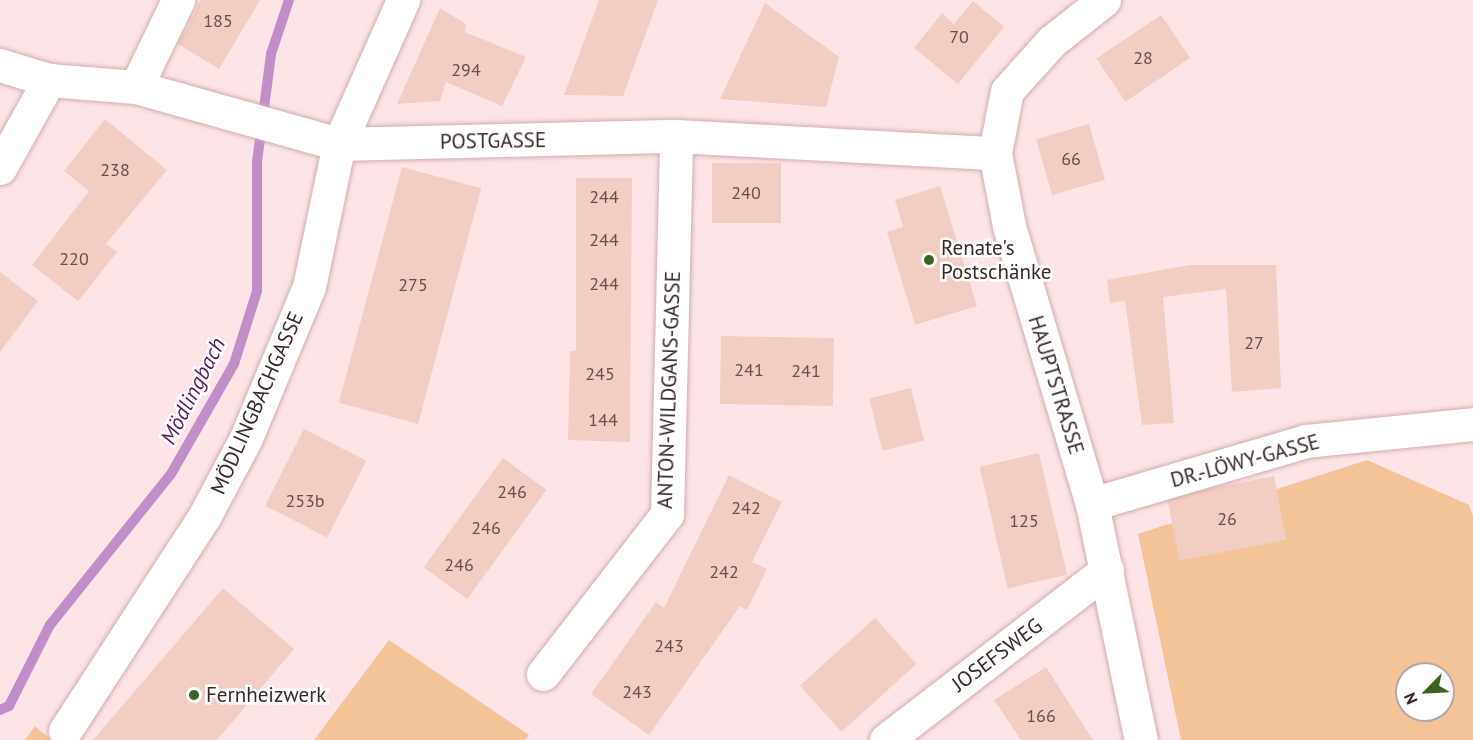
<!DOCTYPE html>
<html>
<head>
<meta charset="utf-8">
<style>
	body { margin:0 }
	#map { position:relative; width:1473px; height:740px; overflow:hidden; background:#fde5e7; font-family:"PT Sans",sans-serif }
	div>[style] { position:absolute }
	.green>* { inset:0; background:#f5c398 }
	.stream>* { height:10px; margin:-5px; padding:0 5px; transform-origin:5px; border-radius:5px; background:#c28ec9 }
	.building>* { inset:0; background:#f2cdc3; transform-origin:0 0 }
	.roads { filter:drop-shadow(0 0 2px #d2acb0) drop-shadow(0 0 2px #d2acb0) }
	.minor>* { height:33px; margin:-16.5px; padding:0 16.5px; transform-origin:16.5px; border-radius:16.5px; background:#fff }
	.major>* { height:33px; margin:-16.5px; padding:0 16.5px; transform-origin:16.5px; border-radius:16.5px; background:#fff }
	.dots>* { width:16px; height:16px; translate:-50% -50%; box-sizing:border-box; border:3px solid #fff; border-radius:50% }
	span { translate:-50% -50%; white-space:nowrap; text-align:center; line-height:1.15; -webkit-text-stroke:5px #fff; paint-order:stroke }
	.number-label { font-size:18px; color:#665150 }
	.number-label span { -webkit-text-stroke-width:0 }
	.street-label { font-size:21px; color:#372829 }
	.poi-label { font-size:21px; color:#372829 }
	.left { translate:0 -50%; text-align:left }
	.water-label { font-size:22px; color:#571760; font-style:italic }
	.north { position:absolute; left:1395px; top:662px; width:60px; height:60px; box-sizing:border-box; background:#fff; border:2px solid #afa9a9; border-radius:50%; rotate:246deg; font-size:16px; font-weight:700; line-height:24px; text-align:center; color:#372829 }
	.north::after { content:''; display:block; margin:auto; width:21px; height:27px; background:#386320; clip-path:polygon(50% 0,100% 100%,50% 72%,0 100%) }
</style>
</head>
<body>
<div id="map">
	<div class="green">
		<i style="clip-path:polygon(evenodd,1367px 460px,1469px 505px,1473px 516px,1473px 740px,1181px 740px,1138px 534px,1367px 460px,1407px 674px,1443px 674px,1443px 710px,1407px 710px,1407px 674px)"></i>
		<i style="clip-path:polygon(389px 640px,529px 735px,525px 740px,314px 740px)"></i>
		<i style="clip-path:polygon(35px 726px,51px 740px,25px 740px)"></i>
	</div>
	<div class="stream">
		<i style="left:0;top:710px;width:10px;rotate:-24deg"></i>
		<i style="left:9px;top:706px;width:91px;rotate:-63.2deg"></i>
		<i style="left:50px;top:625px;width:193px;rotate:-51.3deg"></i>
		<i style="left:171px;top:474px;width:127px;rotate:-60.2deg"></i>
		<i style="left:234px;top:364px;width:77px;rotate:-72.5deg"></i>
		<i style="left:257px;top:291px;width:129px;rotate:-90deg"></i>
		<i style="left:257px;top:162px;width:109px;rotate:-82.6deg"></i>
		<i style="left:271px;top:54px;width:57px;rotate:-71.6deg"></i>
	</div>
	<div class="building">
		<i style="clip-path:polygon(201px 0,260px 0,219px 69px,178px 44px)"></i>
		<i style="clip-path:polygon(599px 0,658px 0,623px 96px,564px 95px)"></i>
		<i style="clip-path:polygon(973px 1px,1004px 27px,958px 84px,914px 48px,942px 13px,954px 24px)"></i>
		<i style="clip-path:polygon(765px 3px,839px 57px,826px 107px,720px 99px)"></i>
		<i style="clip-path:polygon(440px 8px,466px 24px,465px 32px,526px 57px,502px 106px,446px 82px,440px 101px,397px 104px)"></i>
		<i style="left:1161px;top:15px;width:52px;height:78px;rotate:56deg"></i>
		<i style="clip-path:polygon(105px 119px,167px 170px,106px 244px,117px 252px,78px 301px,32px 265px,89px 191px,64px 171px)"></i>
		<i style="left:1089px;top:124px;width:58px;height:55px;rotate:74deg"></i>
		<i style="left:712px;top:163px;width:69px;height:60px"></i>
		<i style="left:402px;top:167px;width:82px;height:244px;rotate:15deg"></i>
		<i style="clip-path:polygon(576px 178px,632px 178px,630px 442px,568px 440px,570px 351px,576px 351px)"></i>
		<i style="clip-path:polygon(940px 186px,977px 306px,915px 325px,887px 232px,903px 227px,895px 200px)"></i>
		<i style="clip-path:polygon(1189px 265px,1276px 265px,1281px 388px,1232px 392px,1226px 289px,1163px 297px,1174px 423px,1142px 425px,1125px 301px,1110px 303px,1107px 280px)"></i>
		<i style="clip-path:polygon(0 272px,38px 301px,0 352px)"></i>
		<i style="left:721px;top:336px;width:113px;height:68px;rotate:1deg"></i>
		<i style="left:911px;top:388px;width:54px;height:43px;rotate:76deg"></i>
		<i style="left:304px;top:429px;width:70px;height:86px;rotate:27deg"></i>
		<i style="left:1039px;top:453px;width:125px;height:61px;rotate:77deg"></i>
		<i style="left:503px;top:458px;width:54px;height:135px;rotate:36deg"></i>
		<i style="clip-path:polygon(729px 475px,782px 502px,752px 562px,767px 569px,747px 610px,740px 606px,649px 735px,591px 694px,656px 602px,664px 608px)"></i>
		<i style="left:1274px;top:476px;width:65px;height:109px;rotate:79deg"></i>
		<i style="clip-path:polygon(223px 588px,294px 649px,217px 740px,93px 740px)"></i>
		<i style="left:875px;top:618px;width:62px;height:101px;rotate:48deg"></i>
		<i style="clip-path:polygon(1046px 667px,1093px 740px,1021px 740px,994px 700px)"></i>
	</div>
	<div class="roads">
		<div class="minor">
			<i style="left:0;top:65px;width:51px;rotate:17deg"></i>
			<i style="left:49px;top:80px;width:87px;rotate:4.6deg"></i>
			<i style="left:136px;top:87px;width:211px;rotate:15.7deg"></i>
			<i style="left:339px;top:144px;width:337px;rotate:-1.4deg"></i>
			<i style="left:676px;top:136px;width:319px;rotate:3.1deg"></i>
			<i style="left:136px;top:87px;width:97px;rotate:-64.2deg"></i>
			<i style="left:0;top:168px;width:101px;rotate:-60.9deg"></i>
			<i style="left:1092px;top:504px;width:223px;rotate:-16.4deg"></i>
			<i style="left:1306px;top:441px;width:168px;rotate:-5.8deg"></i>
			<i style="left:543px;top:674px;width:202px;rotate:-52.2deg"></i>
			<i style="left:667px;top:514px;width:378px;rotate:-88.6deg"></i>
			<i style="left:65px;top:731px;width:255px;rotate:-57deg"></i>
			<i style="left:204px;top:517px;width:89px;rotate:-62deg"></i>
			<i style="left:246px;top:438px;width:164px;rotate:-67.4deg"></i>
			<i style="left:309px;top:287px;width:146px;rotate:-78.2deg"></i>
			<i style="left:339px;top:144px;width:158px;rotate:-66deg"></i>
			<i style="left:886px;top:740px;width:279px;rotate:-37.6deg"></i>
		</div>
		<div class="major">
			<i style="left:1104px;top:0;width:66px;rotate:141.7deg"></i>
			<i style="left:1052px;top:41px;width:67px;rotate:132deg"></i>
			<i style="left:1007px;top:91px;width:63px;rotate:101deg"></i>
			<i style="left:995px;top:153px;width:74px;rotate:79.1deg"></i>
			<i style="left:1009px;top:226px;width:290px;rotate:73.4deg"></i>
			<i style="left:1092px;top:504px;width:241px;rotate:78.3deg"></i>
		</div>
	</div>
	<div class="dots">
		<i style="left:929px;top:260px;background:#386320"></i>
		<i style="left:194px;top:695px;background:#386320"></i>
	</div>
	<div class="number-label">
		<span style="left:218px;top:21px">185</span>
		<span style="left:959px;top:37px">70</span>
		<span style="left:1143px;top:58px">28</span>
		<span style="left:466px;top:70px">294</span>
		<span style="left:1071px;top:159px">66</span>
		<span style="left:115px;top:170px">238</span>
		<span style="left:746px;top:193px">240</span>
		<span style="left:604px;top:197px">244</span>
		<span style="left:604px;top:240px">244</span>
		<span style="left:74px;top:259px">220</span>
		<span style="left:604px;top:284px">244</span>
		<span style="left:413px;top:285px">275</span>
		<span style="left:1254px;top:343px">27</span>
		<span style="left:749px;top:370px">241</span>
		<span style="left:806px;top:371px">241</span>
		<span style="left:600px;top:374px">245</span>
		<span style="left:603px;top:420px">144</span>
		<span style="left:512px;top:492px">246</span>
		<span style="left:305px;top:501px">253b</span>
		<span style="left:746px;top:508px">242</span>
		<span style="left:1227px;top:519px">26</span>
		<span style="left:1024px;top:521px">125</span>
		<span style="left:486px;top:528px">246</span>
		<span style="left:459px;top:565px">246</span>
		<span style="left:724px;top:572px">242</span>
		<span style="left:669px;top:646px">243</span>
		<span style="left:637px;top:692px">243</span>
		<span style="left:1041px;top:716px">166</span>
	</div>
	<div class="street-label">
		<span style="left:493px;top:141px;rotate:-1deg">POSTGASSE</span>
		<span style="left:1056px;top:385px;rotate:73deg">HAUPTSTRASSE</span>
		<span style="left:669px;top:390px;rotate:-88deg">ANTON-WILDGANS-GASSE</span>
		<span style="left:257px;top:403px;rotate:-66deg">MÖDLINGBACHGASSE</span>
		<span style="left:1245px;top:461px;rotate:-15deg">DR.-LÖWY-GASSE</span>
		<span style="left:997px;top:655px;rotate:-37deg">JOSEFSWEG</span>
	</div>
	<div class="poi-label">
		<span class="left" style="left:941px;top:260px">Renate's<br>Postschänke</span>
		<span class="left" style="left:206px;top:695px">Fernheizwerk</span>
	</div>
	<div class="water-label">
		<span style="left:193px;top:391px;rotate:-63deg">Mödlingbach</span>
	</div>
	<div class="north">N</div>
</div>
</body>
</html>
